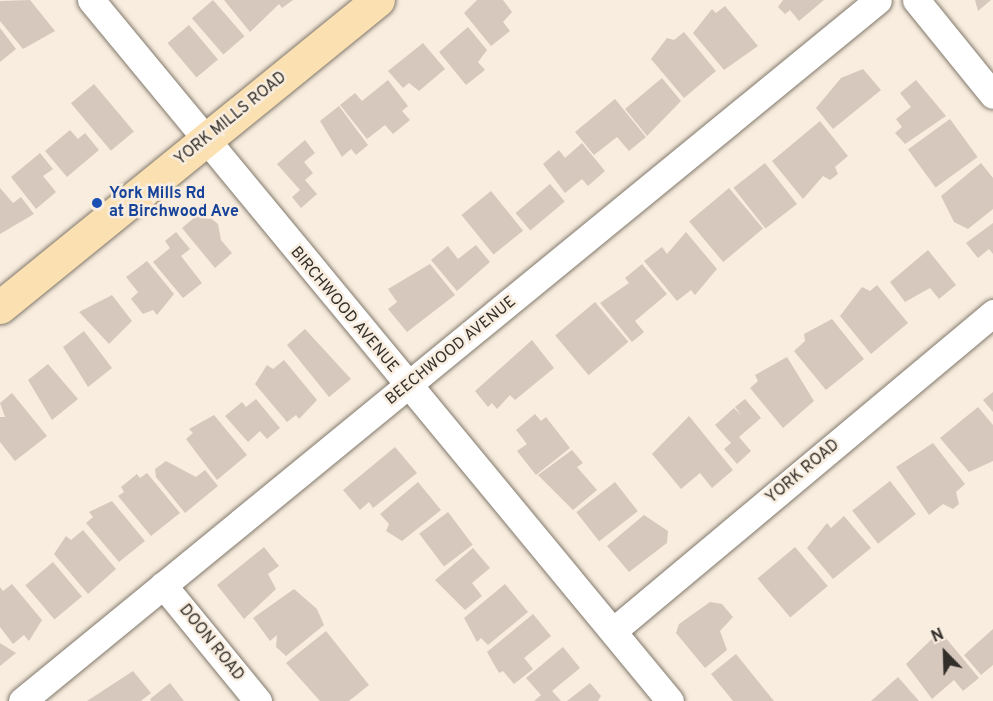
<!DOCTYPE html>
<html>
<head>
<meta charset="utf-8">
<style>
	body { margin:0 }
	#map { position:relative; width:993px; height:701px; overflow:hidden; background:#f8eddf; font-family:Overpass,sans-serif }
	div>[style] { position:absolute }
	.building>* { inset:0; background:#d6c8bd; transform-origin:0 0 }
	.roads { filter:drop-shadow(0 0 2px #81786b) drop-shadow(0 0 2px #81786b) }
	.minor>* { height:27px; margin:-13.5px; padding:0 13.5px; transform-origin:13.5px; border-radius:13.5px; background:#fff }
	.major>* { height:33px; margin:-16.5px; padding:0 16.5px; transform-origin:16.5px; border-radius:16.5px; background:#fbe0b2 }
	.dots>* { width:16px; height:16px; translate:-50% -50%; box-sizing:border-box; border:3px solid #f8eddf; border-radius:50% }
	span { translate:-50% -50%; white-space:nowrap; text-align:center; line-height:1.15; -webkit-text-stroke:5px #f8eddf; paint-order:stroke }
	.street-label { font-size:16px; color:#322e29 }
	.transit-label { font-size:16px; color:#164399; font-weight:700 }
	.left { translate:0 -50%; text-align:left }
	.north { position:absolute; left:915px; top:623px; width:60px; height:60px; -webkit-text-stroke:4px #f8eddf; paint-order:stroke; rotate:337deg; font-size:16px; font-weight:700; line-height:24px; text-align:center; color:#322e29 }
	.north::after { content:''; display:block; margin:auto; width:21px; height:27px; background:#322e29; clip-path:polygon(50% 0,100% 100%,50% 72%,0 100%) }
</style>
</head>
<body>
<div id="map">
	<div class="building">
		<i style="clip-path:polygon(30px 0,55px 31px,23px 49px,0 21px,0 1px)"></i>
		<i style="left:213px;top:0;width:48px;height:28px;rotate:49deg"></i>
		<i style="clip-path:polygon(224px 0,293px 0,282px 8px,279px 4px,250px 32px)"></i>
		<i style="clip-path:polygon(477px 0,503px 0,512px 12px,503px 22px,510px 31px,491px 46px,464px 13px)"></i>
		<i style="clip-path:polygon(783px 0,824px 0,799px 21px,790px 10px,785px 14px,778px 7px)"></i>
		<i style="clip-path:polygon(975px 0,991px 0,978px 11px)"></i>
		<i style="clip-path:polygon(725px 6px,758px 46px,724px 70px,693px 33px,712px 9px,716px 13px)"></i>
		<i style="left:189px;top:25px;width:45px;height:28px;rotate:50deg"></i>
		<i style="clip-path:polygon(468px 27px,487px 50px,478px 62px,485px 70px,466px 85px,439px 52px)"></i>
		<i style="clip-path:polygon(0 28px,16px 49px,0 62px)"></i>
		<i style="clip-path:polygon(684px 32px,716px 71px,684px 98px,651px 59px,667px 38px,674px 40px)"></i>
		<i style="clip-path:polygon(423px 43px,445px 69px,419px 91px,409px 83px,403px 88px,388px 71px)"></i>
		<i style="clip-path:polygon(863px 69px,881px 90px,833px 129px,816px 108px,841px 78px)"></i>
		<i style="clip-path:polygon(662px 78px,681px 101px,647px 136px,625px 109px)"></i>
		<i style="clip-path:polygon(388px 80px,408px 106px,402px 111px,410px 120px,393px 134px,385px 125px,367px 139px,340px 105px,355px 93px,362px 101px)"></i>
		<i style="clip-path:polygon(916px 80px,946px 116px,905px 144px,895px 133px,902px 127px,896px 119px,911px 107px,900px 93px)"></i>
		<i style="left:94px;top:84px;width:62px;height:30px;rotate:50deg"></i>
		<i style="clip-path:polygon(615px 99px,646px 137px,629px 151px,617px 137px,594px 155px,575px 132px)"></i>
		<i style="clip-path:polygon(339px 106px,368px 145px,356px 155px,351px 149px,342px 157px,320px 121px)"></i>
		<i style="left:950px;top:119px;width:47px;height:52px;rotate:54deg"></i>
		<i style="clip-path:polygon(820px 121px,848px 156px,835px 167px,838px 174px,830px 180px,823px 176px,803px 199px,772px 161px)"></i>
		<i style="clip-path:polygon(70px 130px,78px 139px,85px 133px,99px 150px,67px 177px,45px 151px)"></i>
		<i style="clip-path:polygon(305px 140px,315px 153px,304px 162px,313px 173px,305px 180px,317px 194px,301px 208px,292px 197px,300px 190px,277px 164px)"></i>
		<i style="clip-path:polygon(582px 143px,605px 171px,588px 186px,582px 179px,565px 193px,543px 164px,559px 150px,565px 158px)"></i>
		<i style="clip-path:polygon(40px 153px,53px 169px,43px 176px,56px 192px,36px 209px,11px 177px)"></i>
		<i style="left:765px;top:163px;width:52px;height:40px;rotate:52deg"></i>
		<i style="clip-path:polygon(981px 163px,993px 178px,993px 209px,968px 229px,954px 222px,941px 196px)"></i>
		<i style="left:550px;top:184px;width:23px;height:45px;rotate:50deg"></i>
		<i style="clip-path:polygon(0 188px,13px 203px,21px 197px,34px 214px,0 234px)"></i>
		<i style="left:729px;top:188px;width:53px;height:52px;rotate:50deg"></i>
		<i style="left:491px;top:191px;width:51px;height:38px;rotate:51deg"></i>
		<i style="clip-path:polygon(202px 211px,218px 224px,221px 240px,232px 253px,215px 268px,182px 228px)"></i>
		<i style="clip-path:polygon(993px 223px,993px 254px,989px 249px,978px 258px,966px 243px)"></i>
		<i style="clip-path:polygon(176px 232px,190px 249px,181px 256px,202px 283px,183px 298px,153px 262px,170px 248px,165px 241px)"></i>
		<i style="clip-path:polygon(686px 232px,717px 269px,695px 295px,691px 290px,677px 301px,644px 261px,662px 247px,667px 254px)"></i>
		<i style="clip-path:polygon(476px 245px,490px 262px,457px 291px,431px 260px,448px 246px,458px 259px)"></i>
		<i style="clip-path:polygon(928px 250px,956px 285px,939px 299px,930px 288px,905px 302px,890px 282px)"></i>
		<i style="clip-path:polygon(147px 261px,174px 294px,157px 315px,153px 310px,143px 314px,131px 299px,138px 292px,126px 277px)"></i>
		<i style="clip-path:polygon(430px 264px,455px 295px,407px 332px,388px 309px,397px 302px,388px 289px)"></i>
		<i style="clip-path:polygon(642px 264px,667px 294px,635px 321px,644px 332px,632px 342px,600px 303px,629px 283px,625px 278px)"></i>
		<i style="clip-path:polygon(877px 285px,908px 323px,871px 354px,840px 316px,862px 287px,870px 291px)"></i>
		<i style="clip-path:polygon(112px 295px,132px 321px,109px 344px,79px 312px)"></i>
		<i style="left:595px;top:302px;width:52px;height:52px;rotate:50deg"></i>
		<i style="clip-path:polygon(832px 319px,864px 359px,826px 390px,794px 351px,805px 341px,804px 334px)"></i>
		<i style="clip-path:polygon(305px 329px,351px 379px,329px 397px,287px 345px)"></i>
		<i style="clip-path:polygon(84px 331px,112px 368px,88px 387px,63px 347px)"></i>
		<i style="clip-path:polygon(532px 340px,554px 368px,515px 400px,510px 395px,497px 409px,492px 403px,488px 407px,475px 391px)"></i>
		<i style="clip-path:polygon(787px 357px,814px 401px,783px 428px,750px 388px,758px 381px,755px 375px)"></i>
		<i style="clip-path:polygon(284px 360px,317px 400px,299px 419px,296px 415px,287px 422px,255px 384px,267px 365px,273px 369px)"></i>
		<i style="clip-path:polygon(48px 364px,78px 399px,52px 420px,28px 380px)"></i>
		<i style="clip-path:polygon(993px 392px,993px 412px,983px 400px)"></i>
		<i style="clip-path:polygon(12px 393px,47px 436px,15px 461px,0 442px,0 417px,5px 417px,0 403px)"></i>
		<i style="clip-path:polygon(256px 399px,280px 428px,267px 439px,260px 431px,248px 442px,225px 416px,242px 402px,246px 407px)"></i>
		<i style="clip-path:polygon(745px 399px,761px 418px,739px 437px,751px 451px,737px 464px,724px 449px,731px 443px,715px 425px,734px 408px,742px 416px,735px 407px)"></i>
		<i style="clip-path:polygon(978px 407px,993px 425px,993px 461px,969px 472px,940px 438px)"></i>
		<i style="clip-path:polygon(535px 414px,541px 421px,546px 417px,570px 448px,536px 475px,517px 451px,527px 444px,516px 430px)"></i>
		<i style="clip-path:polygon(214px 415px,247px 455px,217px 480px,186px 439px,193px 433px,189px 429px)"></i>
		<i style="clip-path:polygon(689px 416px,733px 470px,712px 488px,700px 473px,681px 489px,652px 454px)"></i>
		<i style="clip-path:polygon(933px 443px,965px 484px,956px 492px,959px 504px,953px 509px,943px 504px,929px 515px,896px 467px)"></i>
		<i style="clip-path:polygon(395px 447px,417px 473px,373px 508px,369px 502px,360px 510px,343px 490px)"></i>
		<i style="clip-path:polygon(572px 450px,583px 463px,577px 467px,597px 490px,573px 510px,538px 475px)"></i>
		<i style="clip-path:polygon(166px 461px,196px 477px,205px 470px,218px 486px,185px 513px,156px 477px,155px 469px)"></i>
		<i style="clip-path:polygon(147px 473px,180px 513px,151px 536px,118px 496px,124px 492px,121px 487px,137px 474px,140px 478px)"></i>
		<i style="left:890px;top:481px;width:42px;height:48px;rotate:52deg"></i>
		<i style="clip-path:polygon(418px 482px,441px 510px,402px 541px,386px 531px,389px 524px,380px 514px)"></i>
		<i style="left:615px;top:482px;width:37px;height:49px;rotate:52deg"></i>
		<i style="clip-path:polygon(112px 501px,145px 541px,119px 562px,86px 523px,93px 517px,89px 512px)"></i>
		<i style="left:448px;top:512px;width:41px;height:36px;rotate:53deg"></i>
		<i style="clip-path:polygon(644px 515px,668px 531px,667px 543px,629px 572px,607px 546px)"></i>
		<i style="clip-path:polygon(844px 516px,871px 548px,833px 579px,807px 548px,827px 523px,831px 528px)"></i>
		<i style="clip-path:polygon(83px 530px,116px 569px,88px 594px,54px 554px,66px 536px,71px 540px)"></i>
		<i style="clip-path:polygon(264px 547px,279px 566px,268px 574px,276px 589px,244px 619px,217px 585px)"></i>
		<i style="left:795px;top:547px;width:51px;height:49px;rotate:50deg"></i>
		<i style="clip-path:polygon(473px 548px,490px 568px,472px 583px,482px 596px,465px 610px,435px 580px)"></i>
		<i style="left:53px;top:562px;width:45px;height:36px;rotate:50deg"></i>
		<i style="clip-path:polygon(12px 584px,42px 620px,29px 641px,24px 635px,13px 644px,0 627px,0 587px,3px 591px)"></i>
		<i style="clip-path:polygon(505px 584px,528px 612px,488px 645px,481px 638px,477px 642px,464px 618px)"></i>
		<i style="clip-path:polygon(294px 589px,317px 609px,324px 625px,286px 656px,276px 647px,277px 635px,270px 641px,253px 618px)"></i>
		<i style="clip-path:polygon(710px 602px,722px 604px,733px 617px,720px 631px,727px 650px,705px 668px,676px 633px,679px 624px)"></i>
		<i style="clip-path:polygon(533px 614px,551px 636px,524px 658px,533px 669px,514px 684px,503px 671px,499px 673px,487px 652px)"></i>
		<i style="clip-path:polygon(993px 629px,993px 665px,981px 675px,964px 655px)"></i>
		<i style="clip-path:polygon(326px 631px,369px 685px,349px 701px,320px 701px,286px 663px)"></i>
		<i style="clip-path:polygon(940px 631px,979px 678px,963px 691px,954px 680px,932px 699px,906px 664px)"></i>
		<i style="clip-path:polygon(0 643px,16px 653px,0 666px)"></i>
		<i style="clip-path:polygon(563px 647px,580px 668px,552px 691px,561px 701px,534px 701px,541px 695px,526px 678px)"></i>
		<i style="clip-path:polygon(736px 654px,774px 701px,733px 701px,711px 674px)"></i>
		<i style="clip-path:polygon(133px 671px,151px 693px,141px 701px,87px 701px)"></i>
		<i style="clip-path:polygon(898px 677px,919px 701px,871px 701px)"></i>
		<i style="clip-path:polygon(170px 683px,184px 701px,151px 701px,150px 699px)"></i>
		<i style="clip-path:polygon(590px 683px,601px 696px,598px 701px,567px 701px)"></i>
	</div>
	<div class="roads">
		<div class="minor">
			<i style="left:91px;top:0;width:909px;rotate:50.44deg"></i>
			<i style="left:916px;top:0;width:122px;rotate:51deg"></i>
			<i style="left:163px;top:585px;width:150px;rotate:50.7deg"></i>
			<i style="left:613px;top:631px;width:496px;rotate:-39.9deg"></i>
			<i style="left:22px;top:701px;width:1106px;rotate:-39.31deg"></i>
		</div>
		<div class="major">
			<i style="left:0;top:307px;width:487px;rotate:-39.1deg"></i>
		</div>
	</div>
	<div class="dots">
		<i style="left:97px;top:203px;background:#1a4fb4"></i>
	</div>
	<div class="street-label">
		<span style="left:231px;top:119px;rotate:-39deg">YORK MILLS ROAD</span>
		<span style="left:344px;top:310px;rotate:50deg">BIRCHWOOD AVENUE</span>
		<span style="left:451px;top:351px;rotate:-39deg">BEECHWOOD AVENUE</span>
		<span style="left:803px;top:472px;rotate:-40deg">YORK ROAD</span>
		<span style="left:211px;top:643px;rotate:51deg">DOON ROAD</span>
	</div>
	<div class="transit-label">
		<span class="left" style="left:109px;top:203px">York Mills Rd<br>at Birchwood Ave</span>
	</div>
	<div class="north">N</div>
</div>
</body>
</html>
